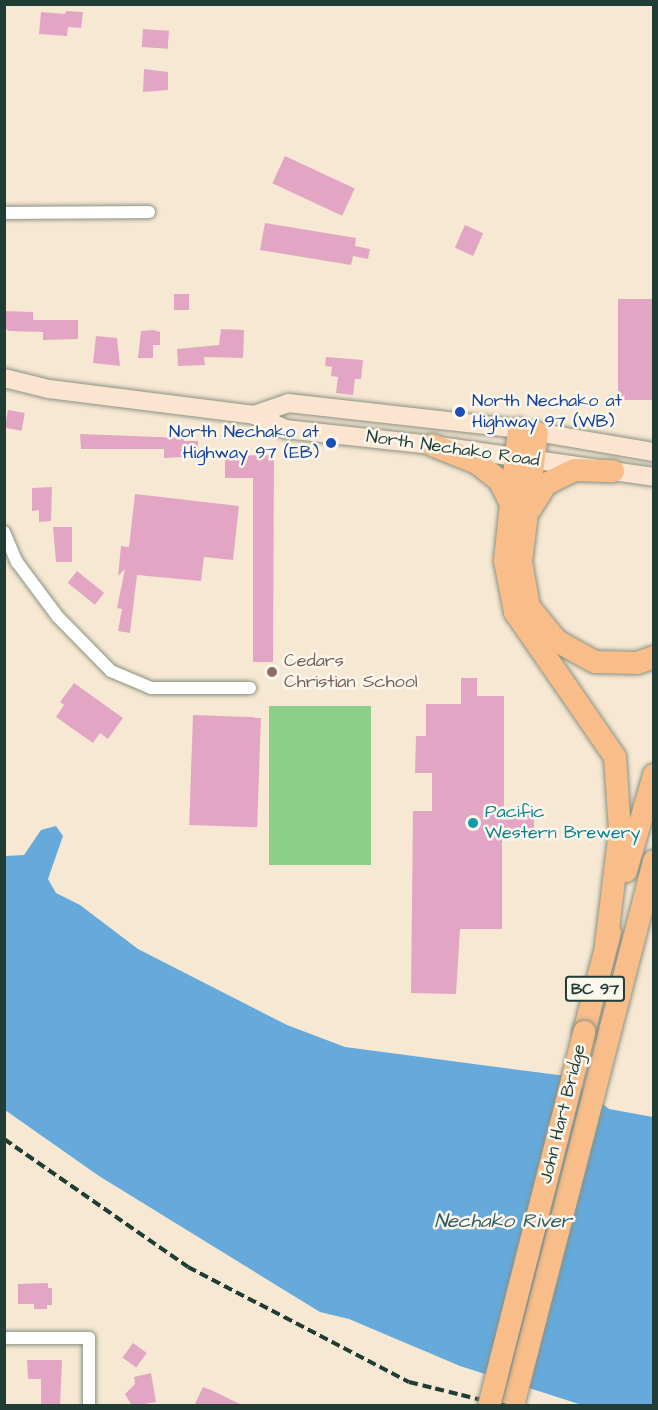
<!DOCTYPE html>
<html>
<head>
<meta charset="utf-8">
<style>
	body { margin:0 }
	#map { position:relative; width:658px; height:1410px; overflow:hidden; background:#f7e8d3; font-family:"Architects Daughter",sans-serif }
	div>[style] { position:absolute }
	.green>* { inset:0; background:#8bcf88; transform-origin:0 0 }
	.water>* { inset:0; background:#65aadb }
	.building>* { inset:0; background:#e2a6c4; transform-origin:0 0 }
	.roads { filter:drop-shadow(0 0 2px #8b9284) drop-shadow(0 0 2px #8b9284) }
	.street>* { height:12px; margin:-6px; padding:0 6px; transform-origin:6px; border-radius:6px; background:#fff }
	.secondary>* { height:18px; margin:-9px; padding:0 9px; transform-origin:9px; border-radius:9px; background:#fce5d0 }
	.highway>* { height:22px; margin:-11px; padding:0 11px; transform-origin:11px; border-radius:11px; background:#f8bd89 }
	.rail>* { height:4px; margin-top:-2px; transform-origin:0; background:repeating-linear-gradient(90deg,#1f3d34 0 9px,transparent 0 13.5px) }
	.bridges { filter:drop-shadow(0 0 2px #8b9284) drop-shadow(0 0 2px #8b9284) }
	.highway-bridge>* { height:22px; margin:-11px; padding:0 11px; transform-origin:11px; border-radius:11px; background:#f8bd89 }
	.dots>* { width:16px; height:16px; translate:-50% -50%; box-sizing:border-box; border:3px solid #fbf7ec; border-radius:50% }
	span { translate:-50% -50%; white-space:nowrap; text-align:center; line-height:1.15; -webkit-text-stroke:5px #fbf7ec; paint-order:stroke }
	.shield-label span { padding:2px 4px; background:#fbf7ec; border:2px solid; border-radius:4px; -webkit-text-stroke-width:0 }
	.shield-label { font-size:16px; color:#1f3d34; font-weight:700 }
	.transit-label { font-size:18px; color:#164399 }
	.left { translate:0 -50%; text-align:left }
	.right { translate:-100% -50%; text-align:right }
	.street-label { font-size:18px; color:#1f3d34 }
	.education-label { font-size:18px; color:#785e54 }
	.culture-label { font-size:18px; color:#0d838f }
	.water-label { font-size:20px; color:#345e66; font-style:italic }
	.frame { position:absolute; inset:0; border:6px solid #1f3d34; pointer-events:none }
</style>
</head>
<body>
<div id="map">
	<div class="green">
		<i style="left:371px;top:706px;width:159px;height:102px;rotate:90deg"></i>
	</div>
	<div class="water">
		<i style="clip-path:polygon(56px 826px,63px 836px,48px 879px,56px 893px,80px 905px,138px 949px,287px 1025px,345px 1047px,566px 1076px,609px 1109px,653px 1117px,653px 1405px,582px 1405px,460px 1366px,349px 1319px,320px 1312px,99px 1176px,5px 1110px,5px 856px,24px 855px,41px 830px)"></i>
	</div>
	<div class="building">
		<i style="clip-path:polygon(66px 11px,83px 12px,81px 28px,68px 27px,67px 36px,39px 34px,41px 12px,65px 14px)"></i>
		<i style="left:143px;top:29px;width:26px;height:18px;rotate:4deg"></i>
		<i style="clip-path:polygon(144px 69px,168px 72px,168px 90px,143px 92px)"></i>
		<i style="left:285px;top:156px;width:77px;height:30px;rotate:25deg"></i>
		<i style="clip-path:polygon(265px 223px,356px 238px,355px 246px,370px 249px,368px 259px,353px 256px,351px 265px,260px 250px)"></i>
		<i style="left:465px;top:225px;width:20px;height:25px;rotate:24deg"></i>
		<i style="left:174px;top:294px;width:15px;height:16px"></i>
		<i style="left:654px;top:299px;width:101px;height:36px;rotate:90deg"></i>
		<i style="clip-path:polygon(4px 311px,33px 312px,33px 320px,78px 320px,78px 339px,43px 340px,43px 332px,9px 331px,4px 328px)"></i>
		<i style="clip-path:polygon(221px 329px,244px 330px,243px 358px,204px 357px,205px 365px,178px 366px,177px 349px,219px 345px)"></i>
		<i style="clip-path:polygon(153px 330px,160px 332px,160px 345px,153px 345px,153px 358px,138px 358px,141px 331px)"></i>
		<i style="clip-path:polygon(96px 336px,117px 338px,120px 366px,93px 363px)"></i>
		<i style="clip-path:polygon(326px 357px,363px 360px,361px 379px,355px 379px,353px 395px,336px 393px,338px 377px,331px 376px,332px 367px,325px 366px)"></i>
		<i style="left:8px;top:410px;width:17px;height:18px;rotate:10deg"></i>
		<i style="clip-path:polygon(80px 434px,184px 438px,184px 441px,198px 441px,198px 456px,164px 458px,164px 449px,81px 449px)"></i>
		<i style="clip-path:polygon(274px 455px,273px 662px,253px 662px,253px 478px,225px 478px,225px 456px)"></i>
		<i style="clip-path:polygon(52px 487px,51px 521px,39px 522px,39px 510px,32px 511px,32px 488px)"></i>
		<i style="clip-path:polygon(135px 494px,239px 506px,233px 560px,204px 557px,201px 581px,137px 575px,130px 633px,118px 631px,122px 609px,117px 608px,125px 569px,118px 576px,121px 546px,129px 547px)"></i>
		<i style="clip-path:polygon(53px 527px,72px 527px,72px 562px,56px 562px)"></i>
		<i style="left:77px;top:571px;width:35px;height:15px;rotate:39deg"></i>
		<i style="clip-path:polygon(461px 678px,477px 678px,477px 696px,504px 696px,504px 811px,534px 811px,534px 834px,502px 834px,502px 929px,460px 929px,456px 994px,411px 993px,413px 811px,432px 811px,432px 773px,415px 773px,416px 736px,426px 736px,426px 704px,461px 704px)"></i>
		<i style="clip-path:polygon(74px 683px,123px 718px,108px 739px,100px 733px,93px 743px,56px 717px,64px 705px,60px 702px)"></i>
		<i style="left:193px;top:715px;width:68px;height:110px;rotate:2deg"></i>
		<i style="clip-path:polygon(48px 1283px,48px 1288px,52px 1288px,52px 1305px,47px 1305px,47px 1309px,34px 1309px,34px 1304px,18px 1304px,18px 1284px)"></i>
		<i style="left:133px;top:1343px;width:17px;height:18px;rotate:36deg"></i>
		<i style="clip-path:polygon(27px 1360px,62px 1360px,60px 1406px,41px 1406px,41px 1379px,28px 1379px)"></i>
		<i style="clip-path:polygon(151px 1373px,156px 1402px,132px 1406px,125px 1394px,135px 1384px,134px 1377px)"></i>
		<i style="clip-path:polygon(203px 1387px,211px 1390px,244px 1406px,194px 1406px)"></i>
	</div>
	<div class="roads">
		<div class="street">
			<i style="left:4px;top:213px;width:145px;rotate:-0.4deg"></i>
			<i style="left:4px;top:532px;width:33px;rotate:67deg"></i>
			<i style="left:17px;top:562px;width:69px;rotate:53.3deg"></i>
			<i style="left:58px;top:617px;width:76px;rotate:45.5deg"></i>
			<i style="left:111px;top:671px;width:43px;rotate:23deg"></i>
			<i style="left:151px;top:688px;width:99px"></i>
			<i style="left:4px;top:1338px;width:85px"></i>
			<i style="left:89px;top:1338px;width:68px;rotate:90deg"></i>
		</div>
		<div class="secondary">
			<i style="left:4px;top:378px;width:46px;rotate:13.7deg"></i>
			<i style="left:49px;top:389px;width:207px;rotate:7.2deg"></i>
			<i style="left:254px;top:415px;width:34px;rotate:24deg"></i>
			<i style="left:285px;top:429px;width:148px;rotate:6.2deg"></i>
			<i style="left:432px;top:445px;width:224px;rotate:8.2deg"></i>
			<i style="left:254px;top:415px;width:36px;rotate:-19deg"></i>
			<i style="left:288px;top:403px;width:232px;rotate:6.4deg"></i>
			<i style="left:519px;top:429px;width:137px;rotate:9.7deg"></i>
		</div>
		<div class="highway">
			<i style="left:519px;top:429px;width:133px;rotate:96.1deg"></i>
			<i style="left:505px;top:561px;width:52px;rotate:78.9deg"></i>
			<i style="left:515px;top:612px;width:176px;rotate:55.4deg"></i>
			<i style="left:615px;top:757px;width:74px;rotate:86.1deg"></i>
			<i style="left:620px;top:831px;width:115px;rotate:97deg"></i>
			<i style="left:537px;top:433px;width:130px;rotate:97.1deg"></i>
			<i style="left:521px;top:562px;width:46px;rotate:79.9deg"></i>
			<i style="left:529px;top:607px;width:44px;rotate:50.5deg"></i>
			<i style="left:557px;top:641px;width:43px;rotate:28.9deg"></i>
			<i style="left:595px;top:662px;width:42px;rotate:1.4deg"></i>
			<i style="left:637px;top:663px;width:18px;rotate:-19deg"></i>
			<i style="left:432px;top:445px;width:48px;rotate:21.8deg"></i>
			<i style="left:477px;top:463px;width:28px;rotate:38deg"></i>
			<i style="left:499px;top:480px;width:27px;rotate:63deg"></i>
			<i style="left:531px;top:508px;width:28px;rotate:-58deg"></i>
			<i style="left:546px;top:484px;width:32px;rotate:-26deg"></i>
			<i style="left:575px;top:470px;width:38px;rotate:2deg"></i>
			<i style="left:626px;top:871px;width:100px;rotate:-73.7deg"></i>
			<i style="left:584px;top:1032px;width:103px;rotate:-75.4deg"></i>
			<i style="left:513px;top:1406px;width:563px;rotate:-75.49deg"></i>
		</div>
	</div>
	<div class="rail">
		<i style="left:4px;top:1139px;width:224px;rotate:34.8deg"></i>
		<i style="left:188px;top:1267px;width:249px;rotate:27.5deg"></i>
		<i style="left:409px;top:1382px;width:100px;rotate:13.9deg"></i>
	</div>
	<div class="bridges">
		<div class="highway-bridge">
			<i style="left:489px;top:1406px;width:386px;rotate:-75.7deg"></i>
		</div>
	</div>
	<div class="dots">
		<i style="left:460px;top:412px;background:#1a4fb4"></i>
		<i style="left:331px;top:443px;background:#1a4fb4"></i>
		<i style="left:272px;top:672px;background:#8d6e63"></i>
		<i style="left:473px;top:823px;background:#0f9aa8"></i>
	</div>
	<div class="shield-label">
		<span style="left:595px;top:989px">BC 97</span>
	</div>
	<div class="transit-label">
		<span class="left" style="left:472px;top:412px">North Nechako at<br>Highway 97 (WB)</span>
		<span class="right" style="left:319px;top:443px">North Nechako at<br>Highway 97 (EB)</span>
	</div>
	<div class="street-label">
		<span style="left:453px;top:449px;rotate:8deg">North Nechako Road</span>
		<span style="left:563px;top:1114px;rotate:-76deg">John Hart Bridge</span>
	</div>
	<div class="education-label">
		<span class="left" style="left:284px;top:672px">Cedars<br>Christian School</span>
	</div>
	<div class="culture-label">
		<span class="left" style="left:485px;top:823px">Pacific<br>Western Brewery</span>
	</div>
	<div class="water-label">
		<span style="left:503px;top:1221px">Nechako River</span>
	</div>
	<div class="frame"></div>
</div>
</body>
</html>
